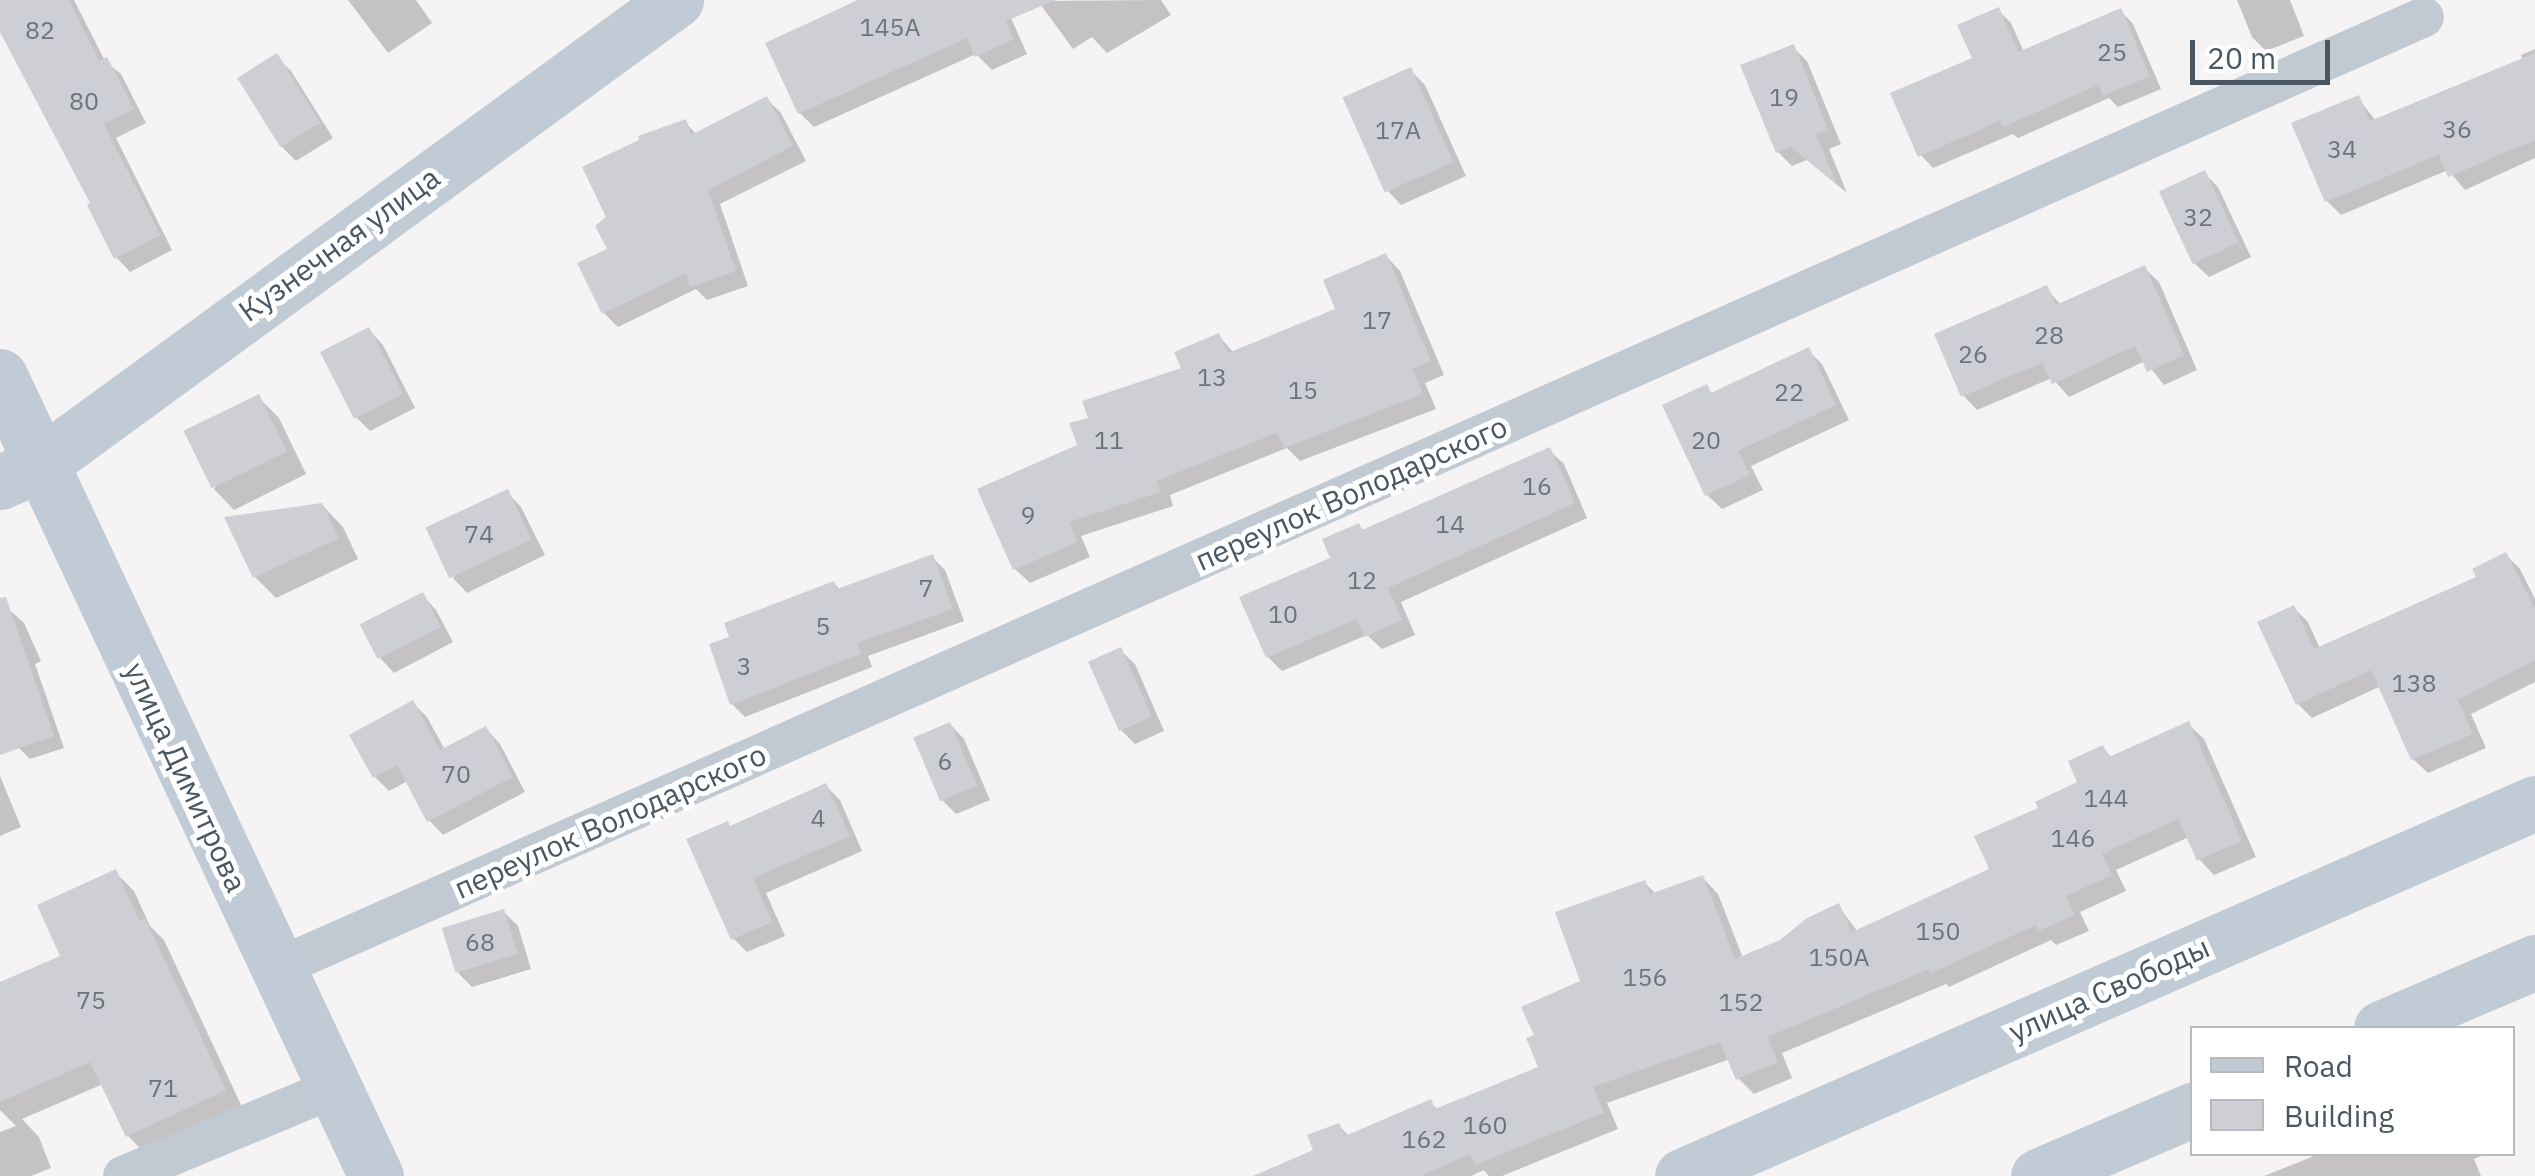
<!DOCTYPE html>
<html>
<head>
<meta charset="utf-8">
<style>
	body { margin:0 }
	#map { position:relative; width:2535px; height:1176px; overflow:hidden; background:#f5f3f3; font-family:"IBM Plex Sans",sans-serif }
	div>[style] { position:absolute }
	.shadow>* { inset:0; background:#0003 }
	.building>* { inset:0; background:#cdcfd5; transform-origin:0 0 }
	.street>* { height:40px; margin:-20px; padding:0 20px; transform-origin:20px; border-radius:20px; background:#c1cad2 }
	.secondary>* { height:55px; margin:-27.5px; padding:0 27.5px; transform-origin:27.5px; border-radius:27.5px; background:#c1cbd6 }
	span { translate:-50% -50%; white-space:nowrap; text-align:center; line-height:1.15; -webkit-text-stroke:10px #fff; paint-order:stroke }
	.number-label { font-size:25px; color:#6b747e }
	.number-label span { -webkit-text-stroke-width:0 }
	.street-label { font-size:30px; color:#4a5661 }
	.legend { position:absolute; left:2190px; top:1026px; width:325px; height:130px; box-sizing:border-box; background:#fff; border:2px solid #b7bbc0; margin:0; padding:12px 18px; list-style:none; font-size:30px; color:#4a5661 }
	.legend li { display:flex; align-items:center; gap:20px; height:50px }
	.legend b { width:50px; border:2px solid #b7bbc0 }
	.scale { position:absolute; left:2190px; top:40px; width:140px; height:45px; box-sizing:border-box; border:5px solid #4a5661; border-top:0; padding-left:12px; font-size:30px; line-height:35px; white-space:nowrap; color:#4a5661; -webkit-text-stroke:8px #fff; paint-order:stroke }
</style>
</head>
<body>
<div id="map">
	<div class="shadow">
		<i style="clip-path:polygon(18px 0,74px 0,105px 61px,121px 74px,146px 123px,116px 138px,172px 250px,130px 272px,116px 257px,94px 204px,0 25px,0 9px)"></i>
		<i style="clip-path:polygon(348px 0,416px 0,432px 23px,388px 53px)"></i>
		<i style="clip-path:polygon(858px 0,1003px 0,1027px 54px,992px 70px,976px 54px,814px 127px,800px 113px,768px 44px)"></i>
		<i style="clip-path:polygon(1161px 0,1171px 15px,1107px 53px,1092px 37px,1073px 49px,1038px 1px)"></i>
		<i style="clip-path:polygon(2237px 0,2290px 0,2304px 36px,2266px 51px,2252px 37px)"></i>
		<i style="clip-path:polygon(1998px 10px,2011px 23px,2024px 52px,2121px 11px,2133px 24px,2161px 89px,2118px 107px,2109px 98px,2018px 138px,2013px 134px,1933px 168px,1921px 155px)"></i>
		<i style="clip-path:polygon(1793px 47px,1807px 61px,1841px 144px,1829px 149px,1847px 193px,1807px 160px,1792px 166px,1778px 152px)"></i>
		<i style="clip-path:polygon(2535px 49px,2535px 158px,2465px 190px,2448px 170px,2341px 215px,2327px 201px,2358px 98px,2376px 121px,2524px 61px,2521px 55px)"></i>
		<i style="clip-path:polygon(276px 56px,291px 71px,333px 138px,296px 161px,282px 147px)"></i>
		<i style="clip-path:polygon(1410px 70px,1425px 85px,1466px 176px,1401px 205px,1387px 190px)"></i>
		<i style="clip-path:polygon(767px 99px,781px 113px,806px 161px,720px 204px,748px 286px,707px 300px,696px 289px,618px 327px,604px 313px,610px 250px,685px 122px,697px 135px)"></i>
		<i style="clip-path:polygon(2204px 173px,2218px 187px,2251px 257px,2209px 277px,2194px 263px)"></i>
		<i style="clip-path:polygon(1386px 256px,1400px 271px,1444px 375px,1425px 383px,1436px 409px,1300px 461px,1287px 448px,1170px 495px,1173px 506px,1081px 536px,1090px 557px,1030px 583px,1015px 569px,981px 490px,1080px 447px,1091px 419px,1185px 370px,1219px 336px,1234px 353px,1338px 310px)"></i>
		<i style="clip-path:polygon(2144px 268px,2159px 282px,2197px 370px,2164px 385px,2145px 361px,2069px 397px,2052px 378px,1977px 410px,1963px 395px,2046px 288px,2062px 306px)"></i>
		<i style="clip-path:polygon(369px 330px,383px 345px,415px 408px,370px 431px,356px 417px)"></i>
		<i style="clip-path:polygon(1808px 350px,1822px 364px,1849px 420px,1751px 466px,1763px 490px,1722px 509px,1707px 495px,1666px 406px,1706px 387px,1713px 394px)"></i>
		<i style="clip-path:polygon(258px 397px,279px 418px,306px 474px,234px 510px,214px 489px)"></i>
		<i style="clip-path:polygon(1549px 450px,1564px 464px,1587px 518px,1401px 602px,1415px 635px,1382px 649px,1367px 635px,1282px 671px,1268px 657px,1359px 526px,1364px 531px)"></i>
		<i style="clip-path:polygon(507px 492px,521px 507px,545px 555px,467px 593px,453px 578px)"></i>
		<i style="clip-path:polygon(322px 505px,343px 527px,358px 559px,276px 598px,255px 577px)"></i>
		<i style="clip-path:polygon(2506px 555px,2520px 569px,2535px 599px,2535px 682px,2471px 714px,2486px 748px,2428px 773px,2413px 759px,2381px 686px,2312px 718px,2298px 704px,2294px 608px,2308px 622px,2320px 649px,2480px 578px)"></i>
		<i style="clip-path:polygon(932px 557px,945px 570px,964px 621px,868px 656px,872px 667px,745px 717px,732px 704px,732px 639px,834px 583px,840px 590px)"></i>
		<i style="clip-path:polygon(422px 595px,436px 610px,453px 642px,394px 673px,380px 658px)"></i>
		<i style="clip-path:polygon(12px 612px,24px 623px,41px 661px,35px 664px,64px 748px,30px 759px,19px 748px,0 701px,0 617px)"></i>
		<i style="clip-path:polygon(1120px 650px,1135px 664px,1164px 731px,1135px 744px,1120px 729px)"></i>
		<i style="clip-path:polygon(413px 703px,427px 717px,445px 750px,486px 729px,500px 744px,525px 792px,443px 835px,429px 820px,408px 781px,389px 791px,375px 777px)"></i>
		<i style="clip-path:polygon(950px 724px,964px 739px,990px 800px,956px 814px,942px 800px)"></i>
		<i style="clip-path:polygon(2188px 724px,2204px 739px,2256px 857px,2214px 875px,2199px 859px,2189px 837px,2116px 870px,2126px 891px,2080px 912px,2089px 931px,2056px 945px,2051px 940px,1949px 987px,1946px 984px,1782px 1053px,1792px 1078px,1754px 1094px,1738px 1078px,1730px 1059px,1607px 1103px,1618px 1129px,1502px 1176px,1489px 1176px,1484px 1170px,1471px 1176px,1325px 1176px,1339px 1126px,1350px 1137px,1430px 1102px,1438px 1110px,1542px 1068px,1583px 983px,1644px 882px,1656px 894px,1703px 878px,1718px 894px,1743px 958px,1781px 942px,1838px 906px,1858px 932px,1992px 870px,2041px 809px,2081px 784px,2103px 748px,2112px 758px)"></i>
		<i style="clip-path:polygon(0 776px,21px 827px,0 836px)"></i>
		<i style="clip-path:polygon(826px 786px,840px 800px,862px 851px,766px 893px,785px 936px,747px 952px,733px 938px,731px 828px)"></i>
		<i style="clip-path:polygon(115px 872px,134px 891px,150px 926px,164px 940px,243px 1109px,147px 1155px,128px 1136px,103px 1084px,22px 1119px,39px 1137px,51px 1168px,31px 1176px,0 1176px,0 1132px,16px 1126px,0 1110px,0 985px,63px 957px)"></i>
		<i style="clip-path:polygon(504px 912px,518px 926px,531px 969px,472px 987px,458px 973px)"></i>
		<i style="clip-path:polygon(2319px 1154px,2486px 1154px,2474px 1159px,2481px 1176px,2264px 1176px)"></i>
	</div>
	<div class="building">
		<i style="clip-path:polygon(0 0,69px 0,99px 61px,107px 57px,134px 109px,104px 124px,160px 235px,114px 259px,87px 205px,90px 203px,0 32px)"></i>
		<i style="clip-path:polygon(858px 0,1056px 0,1006px 21px,1014px 39px,975px 57px,967px 38px,798px 114px,765px 43px)"></i>
		<i style="clip-path:polygon(1999px 7px,2018px 52px,2121px 8px,2150px 76px,2103px 96px,2098px 85px,2003px 127px,2000px 121px,1918px 157px,1890px 93px,1972px 58px,1957px 25px)"></i>
		<i style="clip-path:polygon(1794px 44px,1828px 130px,1816px 134px,1837px 185px,1791px 147px,1776px 153px,1740px 65px)"></i>
		<i style="left:277px;top:53px;width:82px;height:47px;rotate:58deg"></i>
		<i style="clip-path:polygon(2535px 53px,2535px 140px,2448px 177px,2439px 155px,2325px 202px,2291px 123px,2359px 95px,2370px 121px)"></i>
		<i style="left:1411px;top:67px;width:104px;height:75px;rotate:66deg"></i>
		<i style="clip-path:polygon(767px 96px,793px 146px,708px 190px,736px 271px,690px 287px,686px 273px,602px 314px,577px 263px,607px 249px,595px 226px,606px 217px,582px 167px,639px 140px,638px 136px,686px 119px,691px 135px)"></i>
		<i style="left:2205px;top:170px;width:80px;height:51px;rotate:65deg"></i>
		<i style="clip-path:polygon(1386px 253px,1431px 361px,1413px 369px,1423px 394px,1284px 448px,1277px 433px,1157px 481px,1161px 492px,1069px 522px,1078px 542px,1013px 570px,977px 489px,1077px 445px,1069px 423px,1088px 418px,1082px 401px,1181px 368px,1174px 352px,1219px 333px,1228px 353px,1335px 309px,1323px 280px)"></i>
		<i style="clip-path:polygon(2145px 265px,2184px 355px,2147px 372px,2135px 346px,2052px 384px,2042px 363px,1961px 397px,1934px 334px,2047px 285px,2056px 305px)"></i>
		<i style="left:369px;top:327px;width:75px;height:55px;rotate:63deg"></i>
		<i style="clip-path:polygon(1809px 347px,1836px 405px,1738px 451px,1750px 475px,1705px 496px,1662px 405px,1707px 384px,1711px 393px)"></i>
		<i style="left:259px;top:394px;width:64px;height:84px;rotate:64deg"></i>
		<i style="clip-path:polygon(1550px 447px,1575px 503px,1388px 588px,1402px 620px,1365px 637px,1357px 619px,1266px 658px,1239px 597px,1330px 558px,1322px 539px,1359px 523px,1362px 530px)"></i>
		<i style="left:508px;top:489px;width:56px;height:91px;rotate:65deg"></i>
		<i style="clip-path:polygon(322px 503px,339px 538px,253px 578px,224px 517px)"></i>
		<i style="clip-path:polygon(2506px 552px,2535px 609px,2535px 660px,2458px 700px,2473px 734px,2411px 760px,2371px 670px,2296px 705px,2257px 622px,2294px 605px,2314px 649px,2476px 577px,2472px 569px)"></i>
		<i style="clip-path:polygon(933px 554px,953px 609px,857px 643px,861px 654px,730px 705px,709px 644px,729px 637px,724px 623px,834px 581px,837px 589px)"></i>
		<i style="left:423px;top:592px;width:39px;height:71px;rotate:63deg"></i>
		<i style="clip-path:polygon(6px 597px,54px 736px,0 755px,0 598px)"></i>
		<i style="left:1121px;top:647px;width:76px;height:36px;rotate:66deg"></i>
		<i style="clip-path:polygon(413px 700px,440px 750px,486px 726px,513px 777px,427px 822px,397px 765px,373px 778px,349px 735px)"></i>
		<i style="clip-path:polygon(2189px 721px,2242px 841px,2197px 861px,2178px 819px,2102px 854px,2112px 875px,2066px 896px,2075px 915px,2038px 931px,2036px 925px,1931px 973px,1929px 969px,1768px 1037px,1778px 1062px,1736px 1080px,1720px 1042px,1593px 1087px,1604px 1113px,1475px 1165px,1470px 1154px,1421px 1176px,1253px 1176px,1313px 1150px,1307px 1135px,1339px 1123px,1345px 1136px,1431px 1099px,1435px 1109px,1538px 1067px,1526px 1038px,1534px 1035px,1521px 1007px,1580px 981px,1555px 912px,1645px 880px,1650px 894px,1703px 875px,1735px 959px,1780px 940px,1807px 918px,1839px 903px,1852px 932px,1989px 869px,1974px 836px,2038px 808px,2035px 802px,2077px 782px,2068px 761px,2103px 745px,2109px 757px)"></i>
		<i style="left:950px;top:722px;width:69px;height:40px;rotate:67deg"></i>
		<i style="clip-path:polygon(826px 783px,850px 836px,753px 878px,772px 922px,731px 940px,686px 839px,728px 821px,730px 826px)"></i>
		<i style="clip-path:polygon(116px 869px,139px 921px,145px 918px,226px 1090px,126px 1137px,90px 1062px,0 1102px,0 982px,60px 956px,37px 905px)"></i>
		<i style="left:504px;top:909px;width:47px;height:65px;rotate:73deg"></i>
	</div>
	<div class="street">
		<i style="left:277px;top:968px;width:2348px;rotate:-23.89deg"></i>
		<i style="left:123px;top:1176px;width:229px;rotate:-22.6deg"></i>
	</div>
	<div class="secondary">
		<i style="left:0;top:376px;width:884px;rotate:64.83deg"></i>
		<i style="left:0;top:482px;width:43px;rotate:-23.6deg"></i>
		<i style="left:39px;top:465px;width:789px;rotate:-36.13deg"></i>
		<i style="left:2381px;top:1028px;width:168px;rotate:-23.2deg"></i>
		<i style="left:1682px;top:1176px;width:931px;rotate:-23.62deg"></i>
		<i style="left:2038px;top:1176px;width:168px;rotate:-23.2deg"></i>
	</div>
	<div class="number-label">
		<span style="left:890px;top:27px">145А</span>
		<span style="left:40px;top:30px">82</span>
		<span style="left:2112px;top:52px">25</span>
		<span style="left:1784px;top:97px">19</span>
		<span style="left:84px;top:101px">80</span>
		<span style="left:2457px;top:129px">36</span>
		<span style="left:1398px;top:130px">17А</span>
		<span style="left:2342px;top:149px">34</span>
		<span style="left:2198px;top:217px">32</span>
		<span style="left:1377px;top:320px">17</span>
		<span style="left:2049px;top:335px">28</span>
		<span style="left:1973px;top:354px">26</span>
		<span style="left:1212px;top:377px">13</span>
		<span style="left:1303px;top:390px">15</span>
		<span style="left:1789px;top:392px">22</span>
		<span style="left:1109px;top:440px">11</span>
		<span style="left:1706px;top:440px">20</span>
		<span style="left:1537px;top:486px">16</span>
		<span style="left:1028px;top:515px">9</span>
		<span style="left:1450px;top:524px">14</span>
		<span style="left:479px;top:534px">74</span>
		<span style="left:1362px;top:580px">12</span>
		<span style="left:926px;top:588px">7</span>
		<span style="left:1283px;top:614px">10</span>
		<span style="left:823px;top:626px">5</span>
		<span style="left:744px;top:666px">3</span>
		<span style="left:2414px;top:683px">138</span>
		<span style="left:945px;top:761px">6</span>
		<span style="left:456px;top:774px">70</span>
		<span style="left:2106px;top:798px">144</span>
		<span style="left:818px;top:818px">4</span>
		<span style="left:2073px;top:838px">146</span>
		<span style="left:1938px;top:931px">150</span>
		<span style="left:480px;top:942px">68</span>
		<span style="left:1839px;top:957px">150А</span>
		<span style="left:1645px;top:977px">156</span>
		<span style="left:91px;top:1000px">75</span>
		<span style="left:1741px;top:1002px">152</span>
		<span style="left:163px;top:1088px">71</span>
		<span style="left:1485px;top:1125px">160</span>
		<span style="left:1424px;top:1139px">162</span>
	</div>
	<div class="street-label">
		<span style="left:339px;top:244px;rotate:-36deg">Кузнечная улица</span>
		<span style="left:1351px;top:493px;rotate:-24deg">переулок Володарского</span>
		<span style="left:186px;top:777px;rotate:65deg">улица Димитрова</span>
		<span style="left:610px;top:821px;rotate:-24deg">переулок Володарского</span>
		<span style="left:2109px;top:989px;rotate:-24deg">улица Свободы</span>
	</div>
	<ul class="legend">
	<li><b style="height:12px;background:#c1cbd6"></b>Road</li>
	<li><b style="height:28px;background:#cdcfd5"></b>Building</li>
	</ul>
	<div class="scale">20 m</div>
</div>
</body>
</html>
